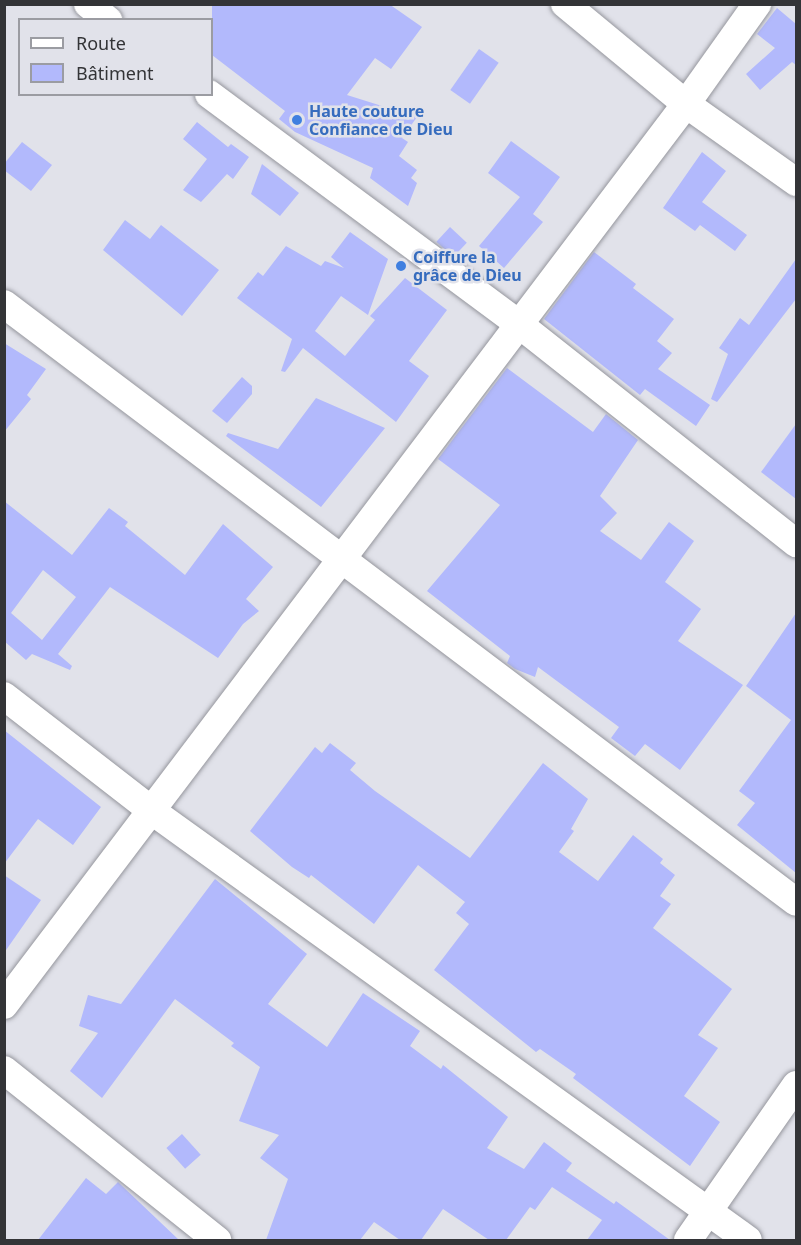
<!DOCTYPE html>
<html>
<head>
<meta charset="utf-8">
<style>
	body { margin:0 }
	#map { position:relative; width:801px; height:1245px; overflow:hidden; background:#e1e2ea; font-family:"Noto Sans",sans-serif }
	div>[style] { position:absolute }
	.building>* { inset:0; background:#b2b9fc; transform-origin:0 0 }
	.roads { filter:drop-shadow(0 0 2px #95969d) drop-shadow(0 0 2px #95969d) }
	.minor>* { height:28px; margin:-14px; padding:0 14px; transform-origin:14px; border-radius:14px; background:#fff }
	.dots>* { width:16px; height:16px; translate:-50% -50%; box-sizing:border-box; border:3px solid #e1e2ea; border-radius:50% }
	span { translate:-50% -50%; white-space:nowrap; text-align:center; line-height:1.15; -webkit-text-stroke:5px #e1e2ea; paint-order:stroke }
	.shop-label { font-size:16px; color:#366cbe; font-weight:700 }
	.left { translate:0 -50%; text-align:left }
	.frame { position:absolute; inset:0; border:6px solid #333437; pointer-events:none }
	.legend { position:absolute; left:18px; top:18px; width:195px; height:78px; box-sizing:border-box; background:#e1e2ea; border:2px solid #9b9ca2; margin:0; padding:8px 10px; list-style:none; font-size:18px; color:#333437 }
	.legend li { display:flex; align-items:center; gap:12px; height:30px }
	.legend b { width:30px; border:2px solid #9b9ca2 }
</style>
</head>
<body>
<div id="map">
	<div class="building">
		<i style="clip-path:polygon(212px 4px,389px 4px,422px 27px,391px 69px,375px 58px,347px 95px,417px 117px,402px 138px,408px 142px,399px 156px,417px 170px,411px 178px,417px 183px,408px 206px,370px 178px,373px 168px,295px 132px,279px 119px,285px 111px,212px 55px)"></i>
		<i style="clip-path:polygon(777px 8px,796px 24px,796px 65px,792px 62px,760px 90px,746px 74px,775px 48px,757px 34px)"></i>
		<i style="left:479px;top:49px;width:24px;height:50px;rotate:35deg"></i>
		<i style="clip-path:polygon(197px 122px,228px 147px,231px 144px,249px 157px,233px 179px,227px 174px,201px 202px,183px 190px,207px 159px,183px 139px)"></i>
		<i style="clip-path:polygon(511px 141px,560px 177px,533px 214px,543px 222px,504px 268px,479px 246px,520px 197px,488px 173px)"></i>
		<i style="clip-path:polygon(22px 142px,52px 165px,31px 191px,4px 170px,4px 164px)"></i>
		<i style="clip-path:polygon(702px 152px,726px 171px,702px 202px,747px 235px,735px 251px,700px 225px,695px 231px,663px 208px)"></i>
		<i style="clip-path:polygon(262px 164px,299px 193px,280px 216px,251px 194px)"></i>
		<i style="clip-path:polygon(125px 220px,150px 239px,161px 225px,219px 270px,182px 316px,103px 250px)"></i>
		<i style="left:450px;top:227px;width:23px;height:20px;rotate:43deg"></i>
		<i style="clip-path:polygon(350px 232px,388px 259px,368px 315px,341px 296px,315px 331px,345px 356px,375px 320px,370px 316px,405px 278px,447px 310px,409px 361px,429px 376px,396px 422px,303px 348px,285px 372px,281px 371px,292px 339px,237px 298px,258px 272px,263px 276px,286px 246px,321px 266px,325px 261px,344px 268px,331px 257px)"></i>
		<i style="clip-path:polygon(594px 252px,636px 284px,633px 288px,674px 319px,657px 341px,672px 353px,658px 369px,710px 405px,696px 426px,645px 389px,640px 395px,544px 319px)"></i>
		<i style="clip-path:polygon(796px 259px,796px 299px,717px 402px,711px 399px,728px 354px,719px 348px,740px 318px,749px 325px)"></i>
		<i style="clip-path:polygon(4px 343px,46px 369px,27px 395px,31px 399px,4px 432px)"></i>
		<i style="clip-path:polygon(507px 368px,593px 432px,606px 414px,638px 440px,600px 496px,617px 513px,600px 531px,641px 560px,669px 522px,694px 541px,665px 582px,701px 609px,678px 641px,743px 685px,680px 770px,645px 744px,635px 756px,611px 738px,619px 727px,538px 667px,535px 677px,515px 669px,507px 663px,510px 656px,427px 591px,500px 505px,438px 459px)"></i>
		<i style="clip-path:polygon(242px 377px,252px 386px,252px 394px,227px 423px,212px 411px)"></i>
		<i style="clip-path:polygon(316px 398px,385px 428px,321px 507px,226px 436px,228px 433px,278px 449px)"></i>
		<i style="clip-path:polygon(796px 424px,796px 499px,761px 472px)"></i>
		<i style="clip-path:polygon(evenodd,4px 501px,72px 555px,109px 508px,128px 522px,125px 526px,185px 575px,223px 524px,273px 567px,246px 599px,259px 611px,243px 624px,218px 658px,110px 587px,58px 654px,72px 666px,70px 670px,32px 654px,26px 660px,4px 641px,4px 501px,43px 570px,76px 597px,42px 640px,11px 613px,43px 570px)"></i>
		<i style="clip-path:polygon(796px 613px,796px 873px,737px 825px,755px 803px,739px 791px,791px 720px,746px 686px)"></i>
		<i style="clip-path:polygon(4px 730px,101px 807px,73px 845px,38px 819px,4px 864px)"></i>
		<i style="clip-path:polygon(330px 743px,356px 763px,350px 770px,375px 791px,470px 858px,543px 763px,588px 799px,571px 829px,574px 831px,559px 852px,598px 881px,633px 835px,663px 859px,660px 863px,675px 875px,660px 896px,671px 904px,653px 928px,732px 989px,698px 1035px,718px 1048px,684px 1096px,720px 1122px,690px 1166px,573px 1078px,576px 1074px,540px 1049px,536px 1052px,434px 970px,469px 924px,456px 913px,465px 902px,418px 865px,374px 924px,311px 875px,309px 878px,292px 867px,250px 831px,315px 747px,322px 753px)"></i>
		<i style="clip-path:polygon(4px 875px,41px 900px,4px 953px)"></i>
		<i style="clip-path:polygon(215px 879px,307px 954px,268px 1004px,327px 1047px,363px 993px,420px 1031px,410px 1046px,441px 1069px,443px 1065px,508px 1117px,487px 1148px,524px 1169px,544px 1142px,572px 1163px,566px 1171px,614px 1204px,616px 1201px,670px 1240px,587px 1240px,602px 1220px,552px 1187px,535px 1210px,530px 1207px,506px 1240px,489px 1240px,443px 1209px,421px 1240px,400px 1240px,374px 1222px,360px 1240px,266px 1240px,288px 1179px,260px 1158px,279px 1135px,239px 1121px,260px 1067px,231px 1046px,234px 1043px,175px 999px,102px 1098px,70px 1071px,98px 1033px,79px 1026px,88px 995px,121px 1004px)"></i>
		<i style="left:182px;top:1134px;width:28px;height:21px;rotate:48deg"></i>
		<i style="clip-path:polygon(86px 1178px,106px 1194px,118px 1182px,179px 1240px,38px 1240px)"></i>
	</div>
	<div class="roads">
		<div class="minor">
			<i style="left:88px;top:4px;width:26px;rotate:39deg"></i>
			<i style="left:565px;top:4px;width:157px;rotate:39.6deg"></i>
			<i style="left:686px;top:104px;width:135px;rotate:35.3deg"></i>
			<i style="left:209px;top:94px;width:387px;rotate:36.6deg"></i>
			<i style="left:520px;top:325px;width:352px;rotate:38.3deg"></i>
			<i style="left:4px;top:304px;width:992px;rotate:37.05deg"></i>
			<i style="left:4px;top:696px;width:187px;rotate:37.8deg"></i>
			<i style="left:152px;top:811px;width:734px;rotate:35.75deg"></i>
			<i style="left:4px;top:1005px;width:1130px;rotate:-52.88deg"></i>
			<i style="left:686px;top:104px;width:123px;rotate:-54.6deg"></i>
			<i style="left:4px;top:1070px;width:273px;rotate:38.6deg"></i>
			<i style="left:688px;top:1240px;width:189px;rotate:-55.1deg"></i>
		</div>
	</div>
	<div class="dots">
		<i style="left:297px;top:120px;background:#3f7fe0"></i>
		<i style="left:401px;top:266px;background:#3f7fe0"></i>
	</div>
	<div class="shop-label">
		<span class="left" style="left:309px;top:120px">Haute couture<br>Confiance de Dieu</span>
		<span class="left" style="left:413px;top:266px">Coiffure la<br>grâce de Dieu</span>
	</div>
	<div class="frame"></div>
	<ul class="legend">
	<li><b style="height:8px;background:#fff"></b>Route</li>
	<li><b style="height:16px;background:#b2b9fc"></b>Bâtiment</li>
	</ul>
</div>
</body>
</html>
